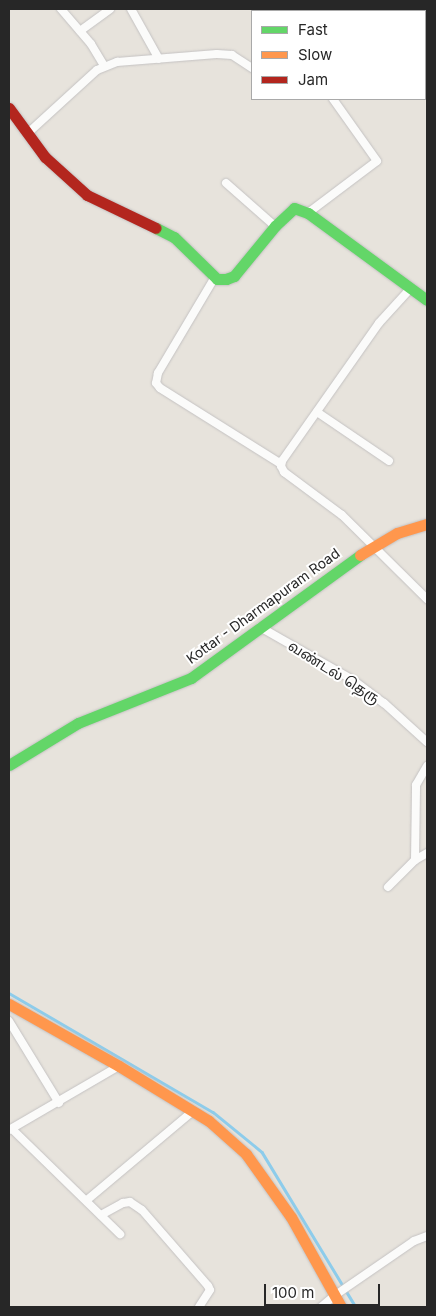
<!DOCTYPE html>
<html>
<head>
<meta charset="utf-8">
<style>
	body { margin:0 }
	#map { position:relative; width:436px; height:1316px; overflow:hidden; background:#e7e3dc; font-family:Inter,"Noto Sans Tamil",sans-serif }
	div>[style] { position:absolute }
	.stream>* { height:2.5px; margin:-1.25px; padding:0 1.25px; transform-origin:1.25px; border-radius:1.25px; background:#8dcceb }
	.roads { filter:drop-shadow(0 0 1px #c4c2c2) drop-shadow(0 0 1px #c4c2c2) }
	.street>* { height:8px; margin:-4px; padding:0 4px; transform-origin:4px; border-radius:4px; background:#fbfbfa }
	.fast>* { height:11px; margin:-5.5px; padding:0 5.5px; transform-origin:5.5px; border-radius:5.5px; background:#63d668 }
	.slow>* { height:11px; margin:-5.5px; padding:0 5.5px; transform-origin:5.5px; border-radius:5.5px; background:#ff974d }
	.jam>* { height:11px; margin:-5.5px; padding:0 5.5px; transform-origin:5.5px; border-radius:5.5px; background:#b3261e }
	span { translate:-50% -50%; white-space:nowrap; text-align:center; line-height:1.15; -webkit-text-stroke:4px #fff; paint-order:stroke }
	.street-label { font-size:14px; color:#272727 }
	.frame { position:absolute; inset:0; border:10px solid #272727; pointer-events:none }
	.legend { position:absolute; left:251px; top:10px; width:175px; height:90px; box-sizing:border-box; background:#fff; border:1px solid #a9a9a9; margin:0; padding:6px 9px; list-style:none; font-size:15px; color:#272727 }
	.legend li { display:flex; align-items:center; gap:10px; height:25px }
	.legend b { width:25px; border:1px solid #a9a9a9 }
	.scale { position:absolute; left:264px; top:1284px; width:116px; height:22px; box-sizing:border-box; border:2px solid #272727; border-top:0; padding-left:6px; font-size:15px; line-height:18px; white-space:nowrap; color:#272727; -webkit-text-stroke:4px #fff; paint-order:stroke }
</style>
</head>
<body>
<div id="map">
	<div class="stream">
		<i style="left:9px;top:993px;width:236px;rotate:30.3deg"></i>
		<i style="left:213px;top:1112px;width:63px;rotate:39.2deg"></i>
		<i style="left:262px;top:1152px;width:181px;rotate:58.8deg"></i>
	</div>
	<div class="roads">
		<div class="street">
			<i style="left:61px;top:9px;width:46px;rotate:49.4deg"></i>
			<i style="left:91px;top:44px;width:26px;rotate:59deg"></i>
			<i style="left:131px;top:9px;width:57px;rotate:60.8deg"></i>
			<i style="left:324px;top:9px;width:4px;rotate:34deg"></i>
			<i style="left:370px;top:11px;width:4px;rotate:-34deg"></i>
			<i style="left:80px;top:31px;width:37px;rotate:-36deg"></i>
			<i style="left:28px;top:133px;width:93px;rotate:-42.4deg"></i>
			<i style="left:97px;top:70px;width:22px;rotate:-22deg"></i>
			<i style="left:117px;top:62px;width:100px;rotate:-4.6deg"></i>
			<i style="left:217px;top:54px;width:15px;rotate:4deg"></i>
			<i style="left:232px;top:55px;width:24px;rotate:33deg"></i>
			<i style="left:226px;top:183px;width:65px;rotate:41.3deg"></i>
			<i style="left:308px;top:213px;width:86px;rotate:-37deg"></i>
			<i style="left:377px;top:161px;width:76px;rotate:-125.4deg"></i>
			<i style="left:215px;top:277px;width:112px;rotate:120.7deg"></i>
			<i style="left:158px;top:373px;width:10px;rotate:101deg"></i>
			<i style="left:156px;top:383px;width:6px;rotate:51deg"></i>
			<i style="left:160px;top:388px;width:143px;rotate:32.1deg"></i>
			<i style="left:410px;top:289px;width:46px;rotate:132.4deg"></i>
			<i style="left:379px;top:323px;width:169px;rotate:125.1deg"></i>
			<i style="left:282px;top:461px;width:5px;rotate:101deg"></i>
			<i style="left:281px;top:466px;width:7px;rotate:63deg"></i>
			<i style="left:284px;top:472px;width:72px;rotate:36.6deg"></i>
			<i style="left:342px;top:515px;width:120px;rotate:44.7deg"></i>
			<i style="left:317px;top:412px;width:87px;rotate:34.2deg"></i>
			<i style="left:260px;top:627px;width:107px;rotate:29.7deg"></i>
			<i style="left:353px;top:680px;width:39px;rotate:37deg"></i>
			<i style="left:384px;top:703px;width:58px;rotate:42.2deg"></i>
			<i style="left:415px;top:860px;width:75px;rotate:-89.2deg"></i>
			<i style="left:416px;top:785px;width:22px;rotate:-60deg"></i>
			<i style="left:388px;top:887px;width:38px;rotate:-45deg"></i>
			<i style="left:415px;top:860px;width:14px;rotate:-30deg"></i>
			<i style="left:9px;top:1021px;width:96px;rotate:58.6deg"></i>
			<i style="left:12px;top:1129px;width:151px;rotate:44.2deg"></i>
			<i style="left:9px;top:1130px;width:127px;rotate:-30.2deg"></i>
			<i style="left:87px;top:1200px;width:138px;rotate:-40deg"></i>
			<i style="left:101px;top:1215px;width:25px;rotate:-29deg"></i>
			<i style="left:123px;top:1203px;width:7px;rotate:-8deg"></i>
			<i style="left:130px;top:1202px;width:14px;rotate:34deg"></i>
			<i style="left:142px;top:1210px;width:101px;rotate:49deg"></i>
			<i style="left:208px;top:1286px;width:4px;rotate:63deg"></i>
			<i style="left:210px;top:1290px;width:20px;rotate:123deg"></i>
			<i style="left:321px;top:1307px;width:17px;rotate:-40deg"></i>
			<i style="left:334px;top:1296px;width:97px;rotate:-34.5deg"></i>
			<i style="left:414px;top:1241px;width:14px;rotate:-21deg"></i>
		</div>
		<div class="fast">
			<i style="left:156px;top:228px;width:20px;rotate:27deg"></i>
			<i style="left:174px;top:237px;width:60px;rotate:44.3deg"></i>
			<i style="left:217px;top:279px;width:9px"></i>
			<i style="left:226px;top:279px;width:9px;rotate:-21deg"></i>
			<i style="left:234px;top:276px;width:65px;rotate:-50.6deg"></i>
			<i style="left:275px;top:226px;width:26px;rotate:-43deg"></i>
			<i style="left:294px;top:208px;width:15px;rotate:20deg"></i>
			<i style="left:308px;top:213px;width:147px;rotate:36.2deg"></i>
			<i style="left:9px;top:765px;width:81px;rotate:-31.3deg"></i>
			<i style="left:78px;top:723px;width:122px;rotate:-21.7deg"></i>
			<i style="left:191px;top:678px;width:209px;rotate:-36deg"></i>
		</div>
		<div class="slow">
			<i style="left:360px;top:555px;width:43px;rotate:-30.7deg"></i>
			<i style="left:397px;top:533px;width:31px;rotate:-17deg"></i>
			<i style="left:9px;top:1004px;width:126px;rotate:29.4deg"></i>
			<i style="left:119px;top:1066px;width:105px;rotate:31.4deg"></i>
			<i style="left:209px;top:1121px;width:50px;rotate:41.7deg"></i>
			<i style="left:246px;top:1154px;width:77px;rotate:54.5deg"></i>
			<i style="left:291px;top:1217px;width:103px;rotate:60.9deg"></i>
		</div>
		<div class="jam">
			<i style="left:9px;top:108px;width:61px;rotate:53.7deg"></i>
			<i style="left:45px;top:157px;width:57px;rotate:42.1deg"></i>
			<i style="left:87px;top:195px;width:76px;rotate:25.6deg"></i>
		</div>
	</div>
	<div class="street-label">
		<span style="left:263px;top:606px;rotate:-36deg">Kottar - Dharmapuram Road</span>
		<span style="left:334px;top:672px;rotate:32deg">வண்டல் தெரு</span>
	</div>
	<div class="frame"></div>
	<ul class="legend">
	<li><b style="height:6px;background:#63d668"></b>Fast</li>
	<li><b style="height:6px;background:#ff974d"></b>Slow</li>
	<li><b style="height:6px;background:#b3261e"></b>Jam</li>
	</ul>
	<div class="scale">100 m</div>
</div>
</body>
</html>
